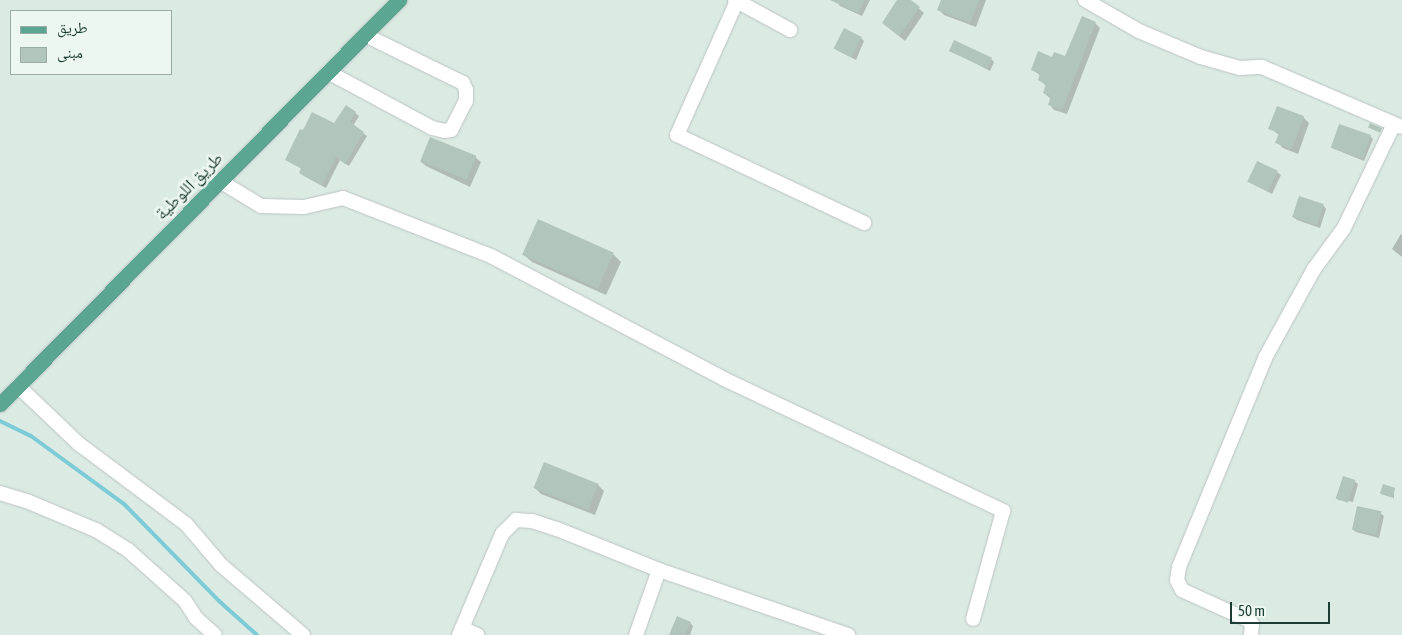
<!DOCTYPE html>
<html>
<head>
<meta charset="utf-8">
<style>
	body { margin:0 }
	#map { position:relative; width:1402px; height:635px; overflow:hidden; background:#dceae4; font-family:"Asap Condensed","Noto Naskh Arabic",sans-serif }
	div>[style] { position:absolute }
	.shadow>* { inset:0; background:#0003 }
	.stream>* { height:4px; margin:-2px; padding:0 2px; transform-origin:2px; border-radius:2px; background:#7ccbd7 }
	.building>* { inset:0; background:#b1c5bc; transform-origin:0 0 }
	.roads { filter:drop-shadow(0 0 1px #bbc4c2) drop-shadow(0 0 1px #bbc4c2) }
	.minor>* { height:14px; margin:-7px; padding:0 7px; transform-origin:7px; border-radius:7px; background:#fff }
	.major>* { height:15px; margin:-7.5px; padding:0 7.5px; transform-origin:7.5px; border-radius:7.5px; background:#5ba691 }
	span { translate:-50% -50%; white-space:nowrap; text-align:center; line-height:1.15; -webkit-text-stroke:5px #ecf7f1; paint-order:stroke }
	.street-label { font-size:18px; color:#1c3b32 }
	.legend { position:absolute; left:10px; top:10px; width:162px; height:65px; box-sizing:border-box; background:#ecf7f1; border:1px solid #99aca5; margin:0; padding:6px 9px; list-style:none; font-size:15px; color:#1c3b32 }
	.legend li { display:flex; align-items:center; gap:10px; height:25px }
	.legend b { width:25px; border:1px solid #99aca5 }
	.scale { position:absolute; left:1230px; top:602px; width:100px; height:22px; box-sizing:border-box; border:2px solid #1c3b32; border-top:0; padding-left:6px; font-size:15px; line-height:18px; white-space:nowrap; color:#1c3b32; -webkit-text-stroke:4px #ecf7f1; paint-order:stroke }
</style>
</head>
<body>
<div id="map">
	<div class="shadow">
		<i style="clip-path:polygon(838px 0,870px 0,862px 16px,840px 6px,837px 2px)"></i>
		<i style="clip-path:polygon(898px 0,909px 0,924px 13px,905px 41px,883px 23px)"></i>
		<i style="clip-path:polygon(943px 0,986px 0,976px 27px,944px 15px,939px 10px)"></i>
		<i style="clip-path:polygon(1095px 23px,1100px 28px,1067px 114px,1054px 110px,1049px 104px,1051px 99px,1044px 93px,1047px 86px,1039px 80px,1041px 76px,1033px 70px,1053px 59px,1066px 57px)"></i>
		<i style="clip-path:polygon(861px 38px,864px 41px,856px 60px,835px 49px)"></i>
		<i style="clip-path:polygon(950px 50px,991px 59px,994px 62px,990px 71px)"></i>
		<i style="clip-path:polygon(347px 107px,359px 116px,353px 126px,367px 136px,349px 166px,340px 160px,326px 188px,304px 176px,300px 173px,302px 169px,286px 160px,335px 125px)"></i>
		<i style="clip-path:polygon(1303px 117px,1309px 123px,1298px 154px,1283px 148px,1277px 142px,1279px 135px,1270px 128px)"></i>
		<i style="clip-path:polygon(1370px 136px,1373px 139px,1364px 161px,1332px 148px)"></i>
		<i style="clip-path:polygon(475px 157px,481px 162px,470px 187px,426px 166px,420px 161px)"></i>
		<i style="clip-path:polygon(1277px 172px,1281px 175px,1272px 194px,1249px 182px)"></i>
		<i style="clip-path:polygon(1323px 205px,1326px 209px,1320px 228px,1297px 220px,1293px 217px)"></i>
		<i style="clip-path:polygon(1401px 234px,1402px 235px,1402px 257px,1392px 249px)"></i>
		<i style="clip-path:polygon(613px 254px,621px 262px,606px 295px,532px 262px,524px 255px)"></i>
		<i style="clip-path:polygon(1354px 481px,1358px 484px,1353px 502px,1340px 499px,1340px 501px,1338px 499px)"></i>
		<i style="clip-path:polygon(598px 485px,604px 491px,595px 515px,541px 494px,535px 488px)"></i>
		<i style="clip-path:polygon(1394px 489px,1394px 498px,1381px 494px)"></i>
		<i style="clip-path:polygon(1380px 513px,1384px 516px,1379px 538px,1356px 532px,1352px 529px)"></i>
		<i style="clip-path:polygon(690px 623px,693px 626px,690px 635px,670px 635px)"></i>
	</div>
	<div class="stream">
		<i style="left:0;top:421px;width:34px;rotate:26deg"></i>
		<i style="left:31px;top:436px;width:115px;rotate:36.2deg"></i>
		<i style="left:124px;top:504px;width:136px;rotate:45.6deg"></i>
		<i style="left:219px;top:601px;width:51px;rotate:41.8deg"></i>
	</div>
	<div class="building">
		<i style="clip-path:polygon(830px 0,865px 0,858px 13px)"></i>
		<i style="clip-path:polygon(897px 0,911px 0,920px 7px,899px 36px,882px 23px)"></i>
		<i style="clip-path:polygon(941px 0,979px 0,970px 23px,937px 10px)"></i>
		<i style="clip-path:polygon(1082px 16px,1096px 22px,1062px 110px,1048px 105px,1051px 96px,1043px 93px,1046px 84px,1038px 80px,1040px 74px,1031px 70px,1038px 51px,1052px 57px,1054px 52px,1065px 56px)"></i>
		<i style="left:844px;top:28px;width:20px;height:23px;rotate:27deg"></i>
		<i style="left:954px;top:40px;width:42px;height:12px;rotate:25deg"></i>
		<i style="clip-path:polygon(346px 105px,356px 112px,350px 122px,364px 132px,345px 164px,336px 157px,322px 185px,299px 173px,301px 168px,285px 160px,300px 129px,303px 130px,312px 112px,334px 123px)"></i>
		<i style="clip-path:polygon(1277px 106px,1304px 116px,1292px 149px,1275px 143px,1279px 133px,1268px 129px)"></i>
		<i style="left:1370px;top:123px;width:13px;height:5px;rotate:23deg"></i>
		<i style="left:1339px;top:124px;width:34px;height:25px;rotate:19deg"></i>
		<i style="left:430px;top:137px;width:50px;height:26px;rotate:22deg"></i>
		<i style="left:1257px;top:161px;width:23px;height:23px;rotate:25deg"></i>
		<i style="left:1299px;top:196px;width:26px;height:22px;rotate:18deg"></i>
		<i style="left:538px;top:219px;width:83px;height:39px;rotate:24deg"></i>
		<i style="left:544px;top:462px;width:59px;height:28px;rotate:22deg"></i>
		<i style="left:1343px;top:476px;width:13px;height:24px;rotate:18deg"></i>
		<i style="left:1383px;top:484px;width:13px;height:10px;rotate:18deg"></i>
		<i style="left:1357px;top:506px;width:25px;height:24px;rotate:12deg"></i>
		<i style="clip-path:polygon(677px 616px,691px 622px,685px 635px,669px 635px)"></i>
	</div>
	<div class="roads">
		<div class="minor">
			<i style="left:735px;top:0;width:63px;rotate:28.6deg"></i>
			<i style="left:1085px;top:0;width:62px;rotate:29.9deg"></i>
			<i style="left:1139px;top:31px;width:67px;rotate:22.8deg"></i>
			<i style="left:1201px;top:57px;width:41px;rotate:15.8deg"></i>
			<i style="left:1240px;top:68px;width:22px;rotate:-3deg"></i>
			<i style="left:1262px;top:67px;width:151px;rotate:23.3deg"></i>
			<i style="left:737px;top:1px;width:147px;rotate:114.1deg"></i>
			<i style="left:677px;top:135px;width:207px;rotate:25.2deg"></i>
			<i style="left:328px;top:72px;width:118px;rotate:28.3deg"></i>
			<i style="left:432px;top:128px;width:13px;rotate:13deg"></i>
			<i style="left:445px;top:131px;width:6px;rotate:-9deg"></i>
			<i style="left:451px;top:130px;width:33px;rotate:-63deg"></i>
			<i style="left:466px;top:101px;width:11px;rotate:-90deg"></i>
			<i style="left:466px;top:90px;width:8px;rotate:-113deg"></i>
			<i style="left:463px;top:83px;width:109px;rotate:-153.9deg"></i>
			<i style="left:220px;top:181px;width:48px;rotate:31.4deg"></i>
			<i style="left:261px;top:206px;width:43px;rotate:1.3deg"></i>
			<i style="left:304px;top:207px;width:40px;rotate:-13deg"></i>
			<i style="left:343px;top:198px;width:159px;rotate:21.4deg"></i>
			<i style="left:491px;top:256px;width:263px;rotate:27.8deg"></i>
			<i style="left:724px;top:379px;width:309px;rotate:25.3deg"></i>
			<i style="left:1003px;top:511px;width:112px;rotate:105.5deg"></i>
			<i style="left:18px;top:386px;width:84px;rotate:43.6deg"></i>
			<i style="left:79px;top:444px;width:134px;rotate:36.8deg"></i>
			<i style="left:186px;top:524px;width:54px;rotate:49.5deg"></i>
			<i style="left:221px;top:565px;width:108px;rotate:40.5deg"></i>
			<i style="left:0;top:493px;width:30px;rotate:17deg"></i>
			<i style="left:29px;top:502px;width:73px;rotate:22.7deg"></i>
			<i style="left:96px;top:530px;width:38px;rotate:32deg"></i>
			<i style="left:128px;top:550px;width:76px;rotate:41.8deg"></i>
			<i style="left:185px;top:601px;width:20px;rotate:57deg"></i>
			<i style="left:196px;top:618px;width:25px;rotate:42deg"></i>
			<i style="left:462px;top:628px;width:17px;rotate:25deg"></i>
			<i style="left:459px;top:635px;width:110px;rotate:-66.9deg"></i>
			<i style="left:502px;top:534px;width:20px;rotate:-45deg"></i>
			<i style="left:516px;top:520px;width:16px;rotate:4deg"></i>
			<i style="left:532px;top:521px;width:26px;rotate:18deg"></i>
			<i style="left:557px;top:529px;width:110px;rotate:21.9deg"></i>
			<i style="left:659px;top:570px;width:200px;rotate:19deg"></i>
			<i style="left:636px;top:635px;width:69px;rotate:-70.5deg"></i>
			<i style="left:1251px;top:635px;width:11px;rotate:-85deg"></i>
			<i style="left:1252px;top:624px;width:6px;rotate:-135deg"></i>
			<i style="left:1248px;top:620px;width:72px;rotate:-155.6deg"></i>
			<i style="left:1182px;top:590px;width:11px;rotate:-117deg"></i>
			<i style="left:1177px;top:580px;width:13px;rotate:-81deg"></i>
			<i style="left:1179px;top:567px;width:226px;rotate:-67.6deg"></i>
			<i style="left:1265px;top:358px;width:102px;rotate:-61.2deg"></i>
			<i style="left:1314px;top:269px;width:51px;rotate:-53.8deg"></i>
			<i style="left:1344px;top:228px;width:115px;rotate:-64.3deg"></i>
		</div>
		<div class="major">
			<i style="left:0;top:404px;width:568px;rotate:-45.36deg"></i>
		</div>
	</div>
	<div class="street-label">
		<span style="left:189px;top:186px;rotate:-45deg">طريق اللوطية</span>
	</div>
	<ul class="legend">
	<li><b style="height:6px;background:#5ba691"></b>طريق</li>
	<li><b style="height:14px;background:#b1c5bc"></b>مبنى</li>
	</ul>
	<div class="scale">50 m</div>
</div>
</body>
</html>
